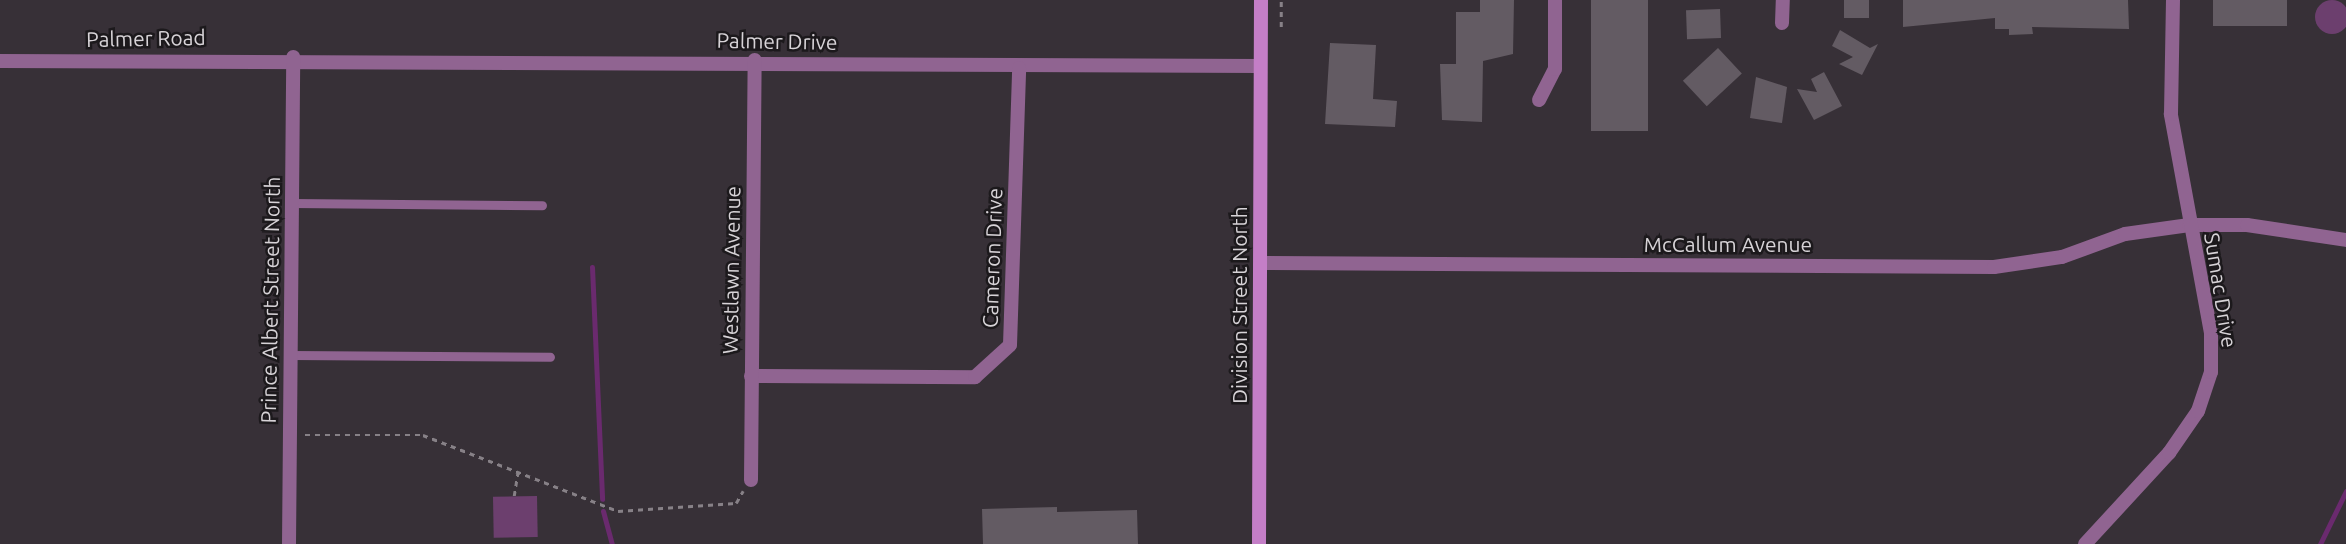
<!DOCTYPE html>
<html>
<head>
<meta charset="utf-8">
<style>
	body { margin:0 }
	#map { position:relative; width:2346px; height:544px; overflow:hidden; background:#373037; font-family:Ubuntu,sans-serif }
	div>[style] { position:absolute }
	.green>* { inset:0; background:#6c3f6e; transform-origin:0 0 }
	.round { border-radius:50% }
	.stream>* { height:5px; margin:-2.5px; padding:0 2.5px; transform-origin:2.5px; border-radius:2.5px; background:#6a2a6e }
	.building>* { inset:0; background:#635b63; transform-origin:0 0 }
	.path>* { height:2.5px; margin-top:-1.25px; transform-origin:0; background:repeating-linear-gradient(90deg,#878187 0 5px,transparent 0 10px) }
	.lane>* { height:9px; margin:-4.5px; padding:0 4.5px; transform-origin:4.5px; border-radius:4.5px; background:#906491 }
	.street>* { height:14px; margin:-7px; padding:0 7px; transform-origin:7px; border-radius:7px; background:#906491 }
	.secondary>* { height:14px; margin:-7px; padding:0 7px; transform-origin:7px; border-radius:7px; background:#c47ec7 }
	span { translate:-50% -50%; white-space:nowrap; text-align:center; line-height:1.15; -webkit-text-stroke:5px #1c191c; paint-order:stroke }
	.street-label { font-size:21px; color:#d7d3d7 }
</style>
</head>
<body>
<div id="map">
	<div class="green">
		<i class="round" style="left:2315px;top:0;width:34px;height:34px"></i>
		<i style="left:537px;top:496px;width:41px;height:44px;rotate:89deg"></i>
	</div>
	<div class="stream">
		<i style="left:592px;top:267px;width:232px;rotate:87.5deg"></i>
		<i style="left:603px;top:511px;width:34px;rotate:75deg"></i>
		<i style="left:2320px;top:544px;width:59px;rotate:-63.9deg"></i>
	</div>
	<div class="building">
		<i style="clip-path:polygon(1480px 0,1514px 0,1513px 54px,1483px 61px,1482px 122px,1442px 120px,1440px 64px,1456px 64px,1456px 12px,1480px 12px)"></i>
		<i style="left:1591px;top:0;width:57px;height:131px"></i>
		<i style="left:1844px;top:0;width:25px;height:18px"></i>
		<i style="clip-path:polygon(1903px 0,2128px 0,2129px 29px,2032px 27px,2033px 34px,2009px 35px,2009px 29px,1995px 29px,1995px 18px,1903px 27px)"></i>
		<i style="left:2213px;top:0;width:74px;height:26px"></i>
		<i style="left:1720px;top:9px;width:29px;height:34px;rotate:88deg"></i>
		<i style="clip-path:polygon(1840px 30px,1870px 48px,1878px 44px,1862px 75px,1839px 64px,1853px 57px,1832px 46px)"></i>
		<i style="clip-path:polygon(1330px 43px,1376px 45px,1373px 99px,1397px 101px,1395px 127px,1325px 124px)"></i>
		<i style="left:1718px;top:48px;width:35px;height:48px;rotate:47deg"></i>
		<i style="clip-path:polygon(1824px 72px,1842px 106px,1814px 120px,1797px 89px,1817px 92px,1811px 79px)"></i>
		<i style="clip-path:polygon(1756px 77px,1787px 87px,1782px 123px,1750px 118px)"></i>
		<i style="clip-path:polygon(1057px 507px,1057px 512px,1137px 510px,1138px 544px,983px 544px,982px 509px)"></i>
	</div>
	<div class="path">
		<i style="left:1281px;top:27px;width:27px;rotate:-90deg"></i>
		<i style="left:305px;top:435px;width:118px"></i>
		<i style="left:423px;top:435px;width:209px;rotate:21.3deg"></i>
		<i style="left:618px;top:511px;width:118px;rotate:-3.9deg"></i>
		<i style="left:736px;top:503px;width:14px;rotate:-60deg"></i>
		<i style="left:514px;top:496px;width:24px;rotate:-81deg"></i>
	</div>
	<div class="lane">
		<i style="left:292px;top:203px;width:250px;rotate:0.5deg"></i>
		<i style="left:291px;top:355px;width:259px;rotate:0.4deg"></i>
	</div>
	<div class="street">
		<i style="left:1782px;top:23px;width:23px;rotate:-88deg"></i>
		<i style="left:0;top:61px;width:1260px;rotate:0.23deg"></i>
		<i style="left:1539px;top:100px;width:35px;rotate:-63deg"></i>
		<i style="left:1555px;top:69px;width:69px;rotate:-90deg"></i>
		<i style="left:1261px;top:263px;width:733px;rotate:0.31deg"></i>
		<i style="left:1994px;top:267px;width:69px;rotate:-8.4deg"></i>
		<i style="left:2062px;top:257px;width:67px;rotate:-20.1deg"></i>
		<i style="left:2125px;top:234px;width:65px;rotate:-8deg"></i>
		<i style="left:2189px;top:225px;width:58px"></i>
		<i style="left:2247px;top:225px;width:100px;rotate:8.6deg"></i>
		<i style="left:751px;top:376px;width:224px;rotate:0.3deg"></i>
		<i style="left:975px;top:377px;width:47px;rotate:-42.4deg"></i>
		<i style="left:1010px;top:345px;width:277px;rotate:-88.1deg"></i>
		<i style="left:751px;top:480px;width:420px;rotate:-89.5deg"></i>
		<i style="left:289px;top:544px;width:487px;rotate:-89.5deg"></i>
		<i style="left:2085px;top:544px;width:124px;rotate:-47.3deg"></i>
		<i style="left:2169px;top:453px;width:51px;rotate:-55.4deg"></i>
		<i style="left:2198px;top:411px;width:41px;rotate:-71.6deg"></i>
		<i style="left:2211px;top:372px;width:39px;rotate:-90deg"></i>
		<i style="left:2211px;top:333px;width:223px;rotate:-100.4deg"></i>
		<i style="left:2171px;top:114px;width:114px;rotate:-89deg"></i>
	</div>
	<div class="secondary">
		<i style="left:1259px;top:544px;width:544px;rotate:-89.79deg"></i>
	</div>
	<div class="street-label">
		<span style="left:146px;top:38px;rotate:-1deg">Palmer Road</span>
		<span style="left:777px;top:41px;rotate:1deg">Palmer Drive</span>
		<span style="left:1728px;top:244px">McCallum Avenue</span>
		<span style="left:992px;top:258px;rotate:-88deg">Cameron Drive</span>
		<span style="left:731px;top:270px;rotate:-89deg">Westlawn Avenue</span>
		<span style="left:2221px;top:290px;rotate:81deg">Sumac Drive</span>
		<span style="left:270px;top:300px;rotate:-89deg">Prince Albert Street North</span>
		<span style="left:1239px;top:305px;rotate:-90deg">Division Street North</span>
	</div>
</div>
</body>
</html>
